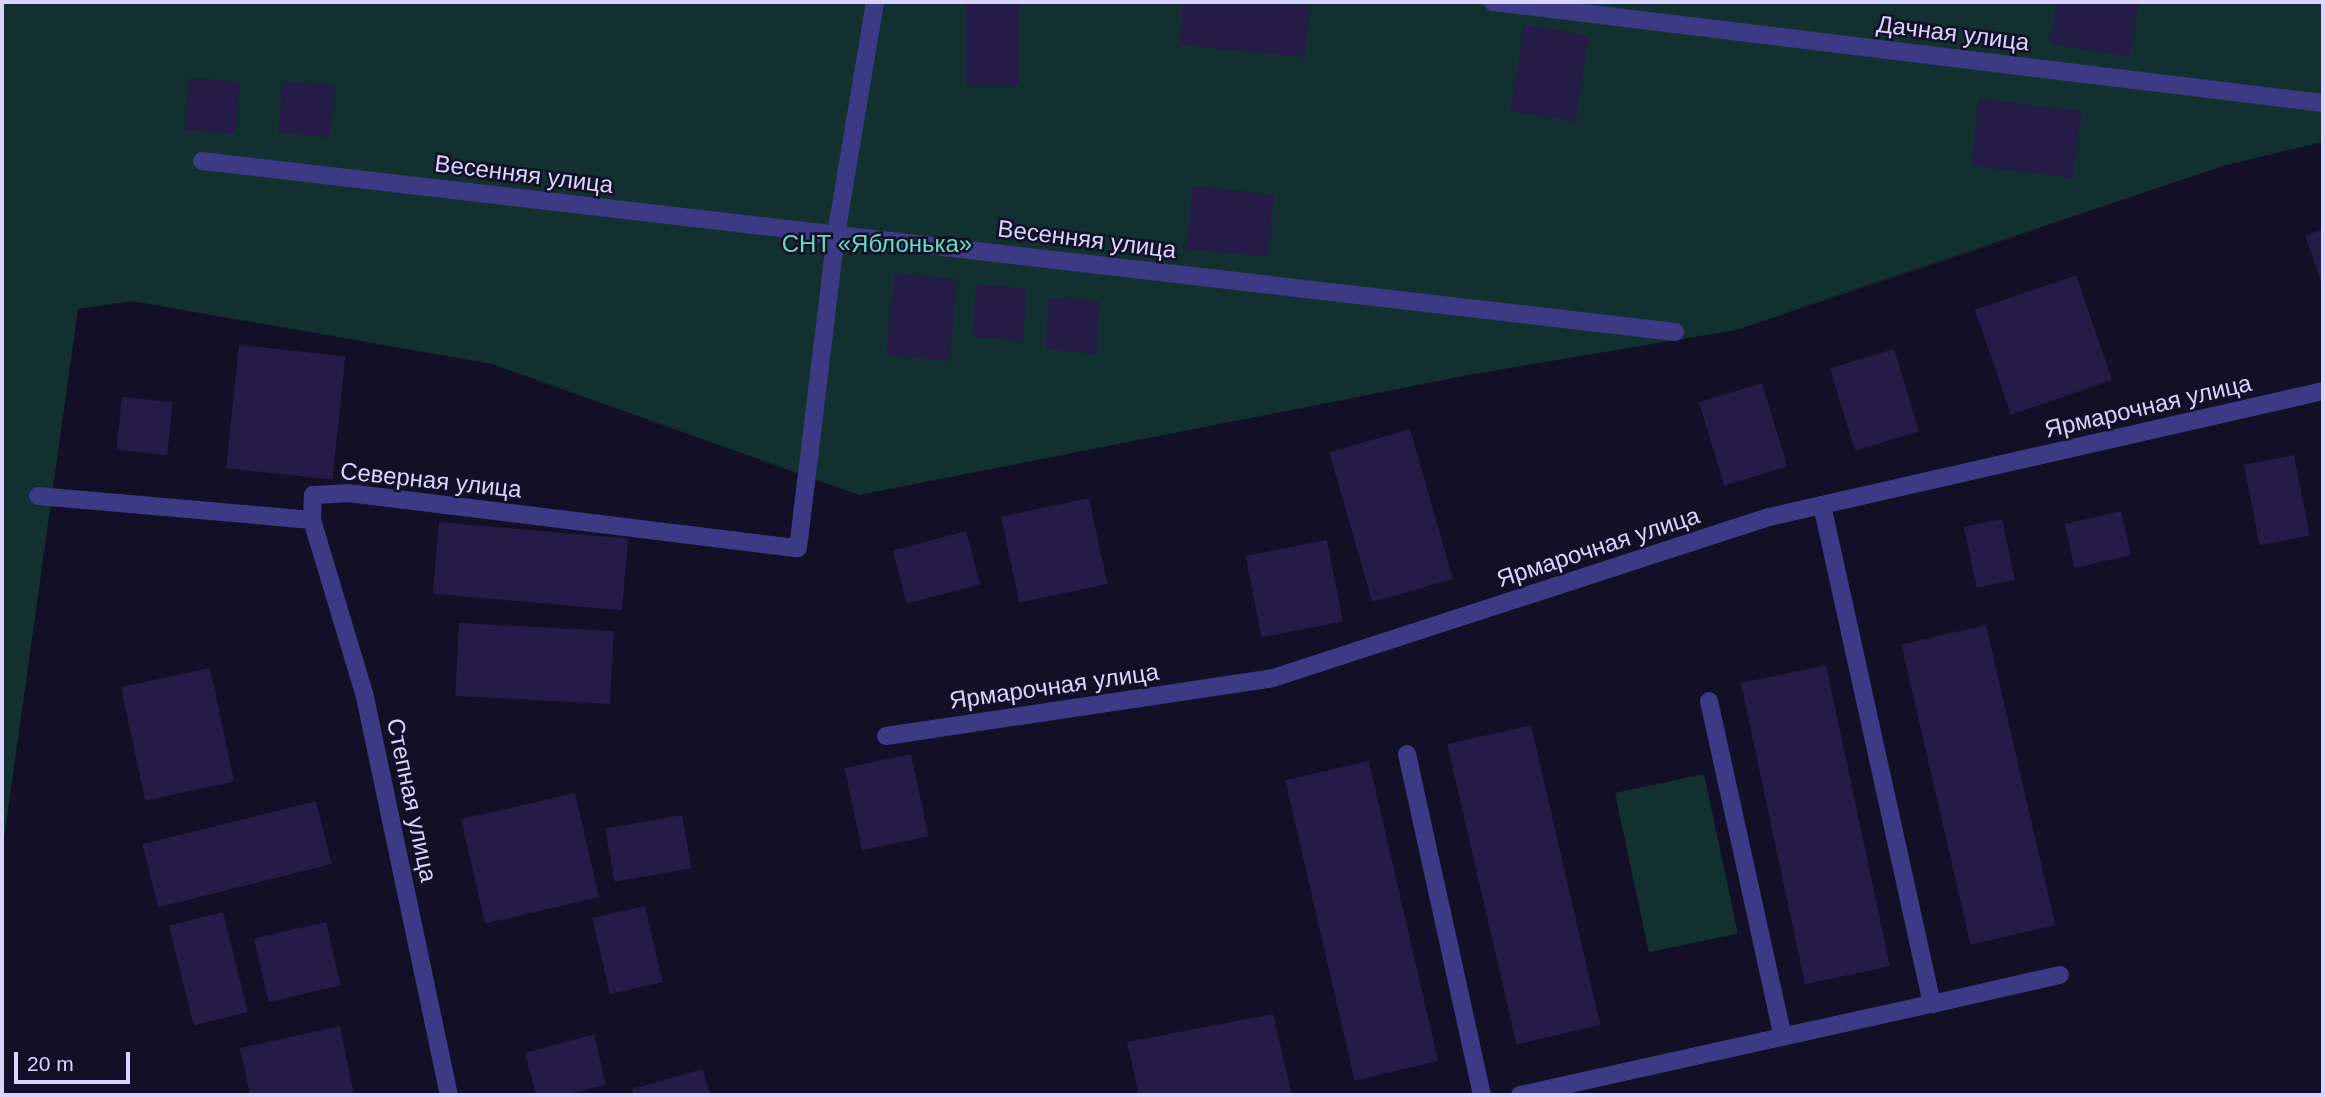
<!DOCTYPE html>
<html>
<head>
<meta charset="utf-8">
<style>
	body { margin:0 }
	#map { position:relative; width:2325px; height:1097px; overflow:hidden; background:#130f26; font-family:Helvetica,sans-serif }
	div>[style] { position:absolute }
	.green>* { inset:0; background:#12302f; transform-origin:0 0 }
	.building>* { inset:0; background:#241b47; transform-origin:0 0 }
	.lane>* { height:18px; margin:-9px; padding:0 9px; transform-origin:9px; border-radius:9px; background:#3d3a85 }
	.street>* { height:18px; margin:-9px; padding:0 9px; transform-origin:9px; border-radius:9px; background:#3d3a85 }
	span { translate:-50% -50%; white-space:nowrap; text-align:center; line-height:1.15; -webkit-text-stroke:5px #130f26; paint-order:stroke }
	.street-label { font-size:24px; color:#d9d4ff }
	.park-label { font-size:24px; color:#5fe0c0 }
	.frame { position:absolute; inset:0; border:4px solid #d9d4ff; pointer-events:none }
	.scale { position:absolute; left:14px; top:1052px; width:116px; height:32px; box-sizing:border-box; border:4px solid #d9d4ff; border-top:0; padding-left:9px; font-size:21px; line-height:24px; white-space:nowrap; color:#d9d4ff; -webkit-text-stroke:5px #130f26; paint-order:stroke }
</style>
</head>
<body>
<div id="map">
	<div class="green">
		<i style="clip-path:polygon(2px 2px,2323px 2px,2323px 142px,2226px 165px,1736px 330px,1474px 374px,859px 495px,492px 364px,132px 301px,78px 309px,2px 853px)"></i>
		<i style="left:1704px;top:774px;width:163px;height:91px;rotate:78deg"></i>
	</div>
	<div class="building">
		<i style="left:966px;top:2px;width:53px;height:83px"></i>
		<i style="clip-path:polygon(1183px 2px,1310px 5px,1305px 57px,1179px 45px)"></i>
		<i style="clip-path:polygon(2057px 2px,2139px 2px,2129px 57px,2050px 44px)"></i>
		<i style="left:1524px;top:25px;width:66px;height:87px;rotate:9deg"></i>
		<i style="left:189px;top:78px;width:51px;height:52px;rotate:4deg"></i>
		<i style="left:283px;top:81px;width:52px;height:52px;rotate:5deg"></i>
		<i style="left:1979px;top:99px;width:103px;height:67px;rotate:7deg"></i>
		<i style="left:1193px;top:186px;width:81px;height:63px;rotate:6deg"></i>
		<i style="clip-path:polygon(2323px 229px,2323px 287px,2305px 236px)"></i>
		<i style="left:895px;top:273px;width:63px;height:82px;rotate:6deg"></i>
		<i style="left:2076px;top:275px;width:111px;height:107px;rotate:71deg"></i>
		<i style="left:976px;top:285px;width:51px;height:52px;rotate:4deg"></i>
		<i style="left:1049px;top:298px;width:51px;height:52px;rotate:4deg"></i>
		<i style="left:239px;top:345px;width:107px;height:124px;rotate:6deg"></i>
		<i style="left:1894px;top:349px;width:86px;height:67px;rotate:73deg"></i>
		<i style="left:1762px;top:383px;width:87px;height:66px;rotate:73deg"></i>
		<i style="left:122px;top:397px;width:51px;height:53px;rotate:6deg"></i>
		<i style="left:1410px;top:429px;width:156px;height:84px;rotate:74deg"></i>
		<i style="left:2294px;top:455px;width:82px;height:51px;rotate:79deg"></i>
		<i style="left:1089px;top:498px;width:88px;height:90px;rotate:78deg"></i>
		<i style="left:2121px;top:511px;width:45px;height:58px;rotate:77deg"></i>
		<i style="left:2002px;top:519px;width:62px;height:39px;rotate:78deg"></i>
		<i style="left:439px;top:522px;width:190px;height:72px;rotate:5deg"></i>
		<i style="left:966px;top:531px;width:55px;height:76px;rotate:75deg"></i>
		<i style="left:1327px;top:540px;width:83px;height:83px;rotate:79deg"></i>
		<i style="left:459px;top:623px;width:155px;height:73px;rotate:3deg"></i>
		<i style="left:1986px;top:625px;width:308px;height:87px;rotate:77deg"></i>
		<i style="left:1826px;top:665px;width:308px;height:87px;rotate:78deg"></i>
		<i style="left:210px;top:668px;width:116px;height:91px;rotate:78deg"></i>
		<i style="left:1531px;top:725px;width:308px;height:86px;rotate:77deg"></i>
		<i style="left:911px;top:754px;width:84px;height:68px;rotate:78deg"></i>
		<i style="left:1369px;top:761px;width:308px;height:86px;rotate:77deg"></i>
		<i style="left:575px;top:793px;width:107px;height:117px;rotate:77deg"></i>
		<i style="left:316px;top:801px;width:65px;height:179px;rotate:76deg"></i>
		<i style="left:682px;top:815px;width:54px;height:78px;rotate:80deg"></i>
		<i style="left:645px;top:906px;width:78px;height:54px;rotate:77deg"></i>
		<i style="left:223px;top:912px;width:103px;height:56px;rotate:76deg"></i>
		<i style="left:326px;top:922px;width:65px;height:74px;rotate:77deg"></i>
		<i style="clip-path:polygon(1273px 1014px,1292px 1095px,1139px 1095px,1127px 1042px)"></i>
		<i style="clip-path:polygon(340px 1026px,354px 1095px,250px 1095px,240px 1048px)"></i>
		<i style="clip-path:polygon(594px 1034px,606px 1085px,563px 1095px,536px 1095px,525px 1053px)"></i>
		<i style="clip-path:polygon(703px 1069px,710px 1095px,634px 1095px,632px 1089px)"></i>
	</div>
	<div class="lane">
		<i style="left:1822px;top:505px;width:511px;rotate:77.57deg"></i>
		<i style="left:1932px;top:1004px;width:131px;rotate:-12.8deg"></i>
		<i style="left:1709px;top:701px;width:344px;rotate:77.6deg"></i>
		<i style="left:1407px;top:754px;width:349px;rotate:77.6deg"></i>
		<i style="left:1520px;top:1095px;width:422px;rotate:-12.5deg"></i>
	</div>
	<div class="street">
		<i style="left:1493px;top:2px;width:836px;rotate:6.94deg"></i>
		<i style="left:202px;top:161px;width:1483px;rotate:6.62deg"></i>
		<i style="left:38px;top:496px;width:275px;rotate:5deg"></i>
		<i style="left:312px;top:520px;width:25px;rotate:-88deg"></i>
		<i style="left:313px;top:495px;width:35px;rotate:-3deg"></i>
		<i style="left:348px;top:493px;width:453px;rotate:7deg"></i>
		<i style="left:798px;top:548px;width:315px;rotate:-83.1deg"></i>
		<i style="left:836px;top:235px;width:236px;rotate:-80.5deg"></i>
		<i style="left:312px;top:520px;width:185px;rotate:73.3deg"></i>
		<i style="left:365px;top:697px;width:407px;rotate:78.1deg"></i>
		<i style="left:886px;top:736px;width:391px;rotate:-8.5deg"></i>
		<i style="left:1273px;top:678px;width:521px;rotate:-17.98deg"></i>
		<i style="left:1769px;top:517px;width:568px;rotate:-12.81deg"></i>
	</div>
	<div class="street-label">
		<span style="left:1953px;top:33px;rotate:7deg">Дачная улица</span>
		<span style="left:524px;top:174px;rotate:7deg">Весенняя улица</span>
		<span style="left:1087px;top:239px;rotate:7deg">Весенняя улица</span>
		<span style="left:2148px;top:406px;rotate:-13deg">Ярмарочная улица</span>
		<span style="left:431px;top:480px;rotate:6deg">Северная улица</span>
		<span style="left:1598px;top:547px;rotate:-18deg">Ярмарочная улица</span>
		<span style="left:1054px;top:686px;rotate:-8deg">Ярмарочная улица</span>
		<span style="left:412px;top:800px;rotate:78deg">Степная улица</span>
	</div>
	<div class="park-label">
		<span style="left:877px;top:244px">СНТ «Яблонька»</span>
	</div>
	<div class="frame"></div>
	<div class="scale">20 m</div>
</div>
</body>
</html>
